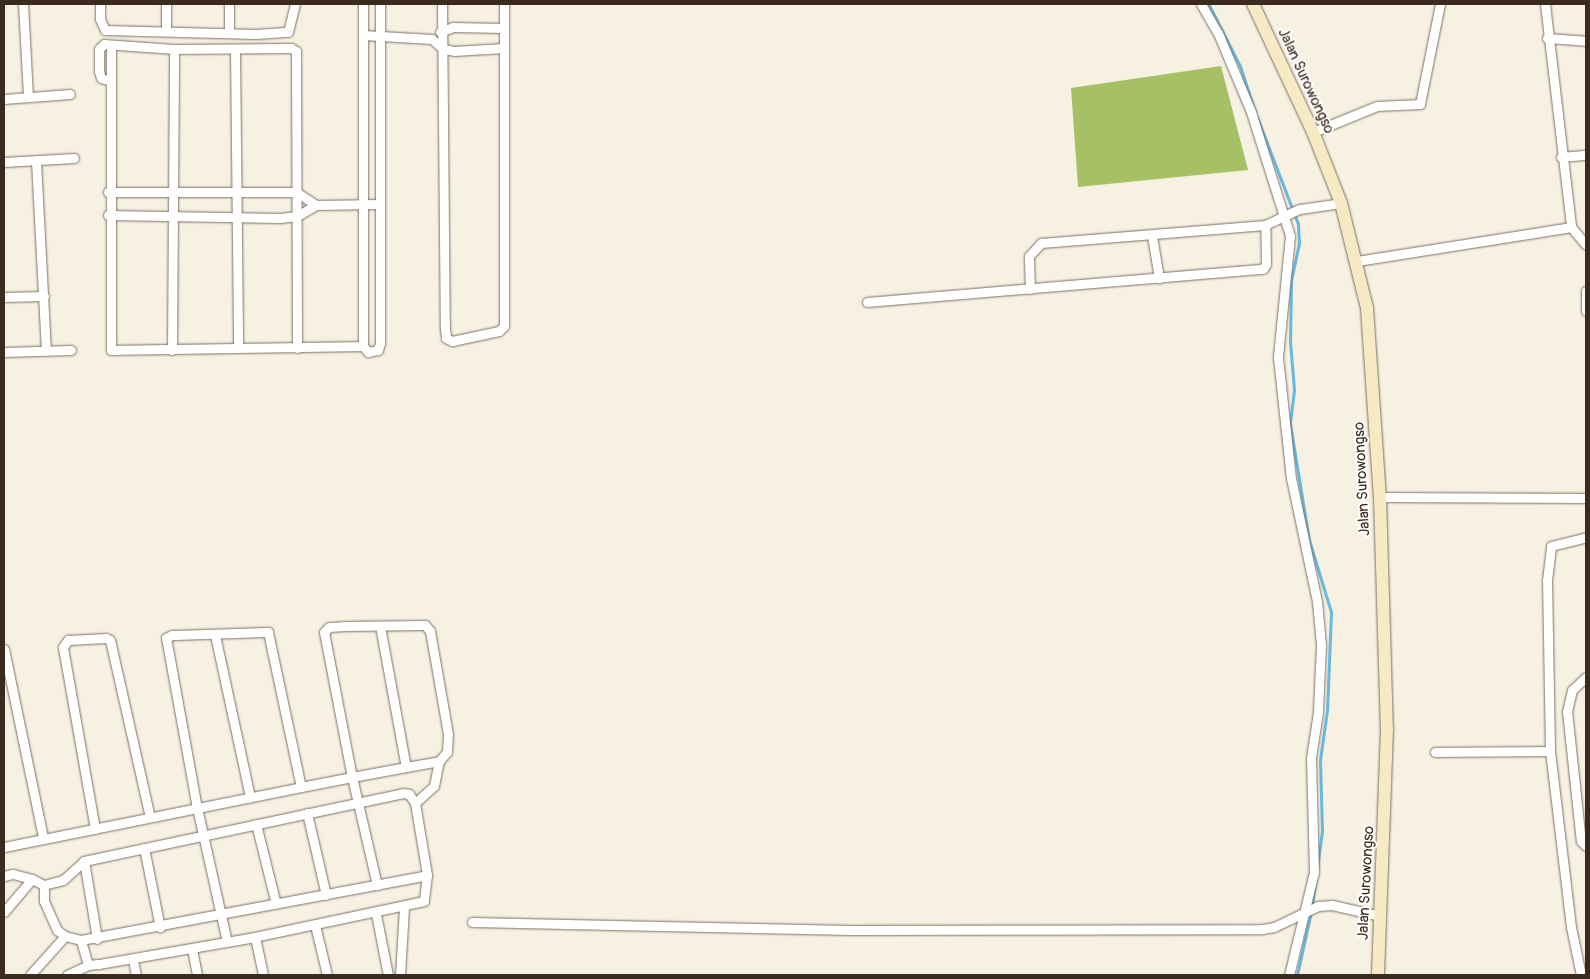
<!DOCTYPE html>
<html>
<head>
<meta charset="utf-8">
<style>
	body { margin:0 }
	#map { position:relative; width:1590px; height:979px; overflow:hidden; background:#f6f1e1; font-family:Pangolin,sans-serif }
	div>[style] { position:absolute }
	.green>* { inset:0; background:#a6c066 }
	.stream>* { height:3px; margin:-1.5px; padding:0 1.5px; transform-origin:1.5px; border-radius:1.5px; background:#66b9e1 }
	.roads { filter:drop-shadow(0 0 1px #7c7062) drop-shadow(0 0 1px #7c7062) }
	.street>* { height:9px; margin:-4.5px; padding:0 4.5px; transform-origin:4.5px; border-radius:4.5px; background:#fff }
	.secondary>* { height:12px; margin:-6px; padding:0 6px; transform-origin:6px; border-radius:6px; background:#f7e9c3 }
	span { translate:-50% -50%; white-space:nowrap; text-align:center; line-height:1.15; -webkit-text-stroke:4px #fff; paint-order:stroke }
	.street-label { font-size:15px; color:#3b2a1e }
	.frame { position:absolute; inset:0; border:5px solid #3b2a1e; pointer-events:none }
</style>
</head>
<body>
<div id="map">
	<div class="green">
		<i style="clip-path:polygon(1221px 66px,1248px 170px,1078px 187px,1071px 88px)"></i>
	</div>
	<div class="stream">
		<i style="left:1209px;top:5px;width:68px;rotate:63.1deg"></i>
		<i style="left:1240px;top:66px;width:48px;rotate:71.9deg"></i>
		<i style="left:1257px;top:117px;width:115px;rotate:69deg"></i>
		<i style="left:1298px;top:224px;width:19px;rotate:87deg"></i>
		<i style="left:1299px;top:243px;width:39px;rotate:102deg"></i>
		<i style="left:1291px;top:281px;width:61px;rotate:90.9deg"></i>
		<i style="left:1290px;top:342px;width:48px;rotate:85.2deg"></i>
		<i style="left:1294px;top:390px;width:34px;rotate:97deg"></i>
		<i style="left:1290px;top:424px;width:118px;rotate:80.7deg"></i>
		<i style="left:1309px;top:540px;width:75px;rotate:73deg"></i>
		<i style="left:1331px;top:612px;width:98px;rotate:92.3deg"></i>
		<i style="left:1327px;top:710px;width:50px;rotate:98deg"></i>
		<i style="left:1320px;top:760px;width:71px;rotate:88.4deg"></i>
		<i style="left:1322px;top:831px;width:76px;rotate:97.6deg"></i>
		<i style="left:1297px;top:975px;width:65px;rotate:-77.5deg"></i>
	</div>
	<div class="roads">
		<div class="street">
			<i style="left:23px;top:4px;width:93px;rotate:86.9deg"></i>
			<i style="left:100px;top:4px;width:15px;rotate:90deg"></i>
			<i style="left:100px;top:19px;width:12px;rotate:66deg"></i>
			<i style="left:105px;top:30px;width:151px;rotate:1.5deg"></i>
			<i style="left:256px;top:34px;width:32px;rotate:-4deg"></i>
			<i style="left:288px;top:32px;width:29px;rotate:-76deg"></i>
			<i style="left:363px;top:4px;width:342px;rotate:90deg"></i>
			<i style="left:363px;top:346px;width:8px;rotate:50deg"></i>
			<i style="left:368px;top:352px;width:10px;rotate:-11deg"></i>
			<i style="left:378px;top:350px;width:7px;rotate:-74deg"></i>
			<i style="left:380px;top:343px;width:339px;rotate:-90deg"></i>
			<i style="left:442px;top:4px;width:324px;rotate:89.5deg"></i>
			<i style="left:445px;top:328px;width:10px;rotate:84deg"></i>
			<i style="left:446px;top:338px;width:7px;rotate:27deg"></i>
			<i style="left:452px;top:341px;width:48px;rotate:-12deg"></i>
			<i style="left:499px;top:331px;width:7px;rotate:-45deg"></i>
			<i style="left:504px;top:326px;width:322px;rotate:-90deg"></i>
			<i style="left:1201px;top:4px;width:34px;rotate:60deg"></i>
			<i style="left:1218px;top:33px;width:86px;rotate:67.3deg"></i>
			<i style="left:1251px;top:112px;width:130px;rotate:72.5deg"></i>
			<i style="left:1290px;top:236px;width:122px;rotate:95.7deg"></i>
			<i style="left:1278px;top:357px;width:122px;rotate:83.9deg"></i>
			<i style="left:1291px;top:478px;width:126px;rotate:78.1deg"></i>
			<i style="left:1317px;top:601px;width:44px;rotate:84.8deg"></i>
			<i style="left:1321px;top:645px;width:67px;rotate:92.6deg"></i>
			<i style="left:1318px;top:712px;width:47px;rotate:98.7deg"></i>
			<i style="left:1311px;top:758px;width:114px;rotate:88.5deg"></i>
			<i style="left:1314px;top:872px;width:106px;rotate:103.6deg"></i>
			<i style="left:1545px;top:4px;width:225px;rotate:83.3deg"></i>
			<i style="left:1571px;top:227px;width:23px;rotate:50deg"></i>
			<i style="left:166px;top:31px;width:27px;rotate:-90deg"></i>
			<i style="left:229px;top:32px;width:28px;rotate:-90deg"></i>
			<i style="left:440px;top:32px;width:14px;rotate:-21deg"></i>
			<i style="left:453px;top:27px;width:51px;rotate:1.1deg"></i>
			<i style="left:363px;top:35px;width:69px;rotate:3.3deg"></i>
			<i style="left:432px;top:39px;width:15px;rotate:42deg"></i>
			<i style="left:443px;top:49px;width:11px;rotate:10deg"></i>
			<i style="left:454px;top:51px;width:50px;rotate:-3.4deg"></i>
			<i style="left:1547px;top:38px;width:39px;rotate:4deg"></i>
			<i style="left:111px;top:45px;width:305px;rotate:90deg"></i>
			<i style="left:111px;top:350px;width:252px;rotate:-0.9deg"></i>
			<i style="left:235px;top:49px;width:299px;rotate:89.4deg"></i>
			<i style="left:111px;top:81px;width:10px;rotate:-163deg"></i>
			<i style="left:101px;top:78px;width:7px;rotate:-106deg"></i>
			<i style="left:99px;top:71px;width:22px;rotate:-90deg"></i>
			<i style="left:99px;top:49px;width:7px;rotate:-45deg"></i>
			<i style="left:104px;top:44px;width:70px;rotate:4.1deg"></i>
			<i style="left:174px;top:49px;width:117px;rotate:-0.5deg"></i>
			<i style="left:291px;top:48px;width:6px;rotate:31deg"></i>
			<i style="left:296px;top:51px;width:297px;rotate:89.8deg"></i>
			<i style="left:4px;top:99px;width:66px;rotate:-4.3deg"></i>
			<i style="left:1313px;top:132px;width:69px;rotate:-22.1deg"></i>
			<i style="left:1377px;top:106px;width:43px;rotate:-2.7deg"></i>
			<i style="left:1420px;top:104px;width:102px;rotate:-78.7deg"></i>
			<i style="left:1561px;top:157px;width:25px;rotate:-5deg"></i>
			<i style="left:36px;top:161px;width:190px;rotate:87deg"></i>
			<i style="left:4px;top:162px;width:70px;rotate:-3.3deg"></i>
			<i style="left:108px;top:192px;width:188px"></i>
			<i style="left:296px;top:192px;width:24px;rotate:33deg"></i>
			<i style="left:108px;top:215px;width:172px;rotate:1deg"></i>
			<i style="left:280px;top:218px;width:17px;rotate:-7deg"></i>
			<i style="left:297px;top:216px;width:22px;rotate:-30deg"></i>
			<i style="left:316px;top:205px;width:62px;rotate:-0.9deg"></i>
			<i style="left:1152px;top:236px;width:43px;rotate:80.5deg"></i>
			<i style="left:1357px;top:261px;width:217px;rotate:-9deg"></i>
			<i style="left:1030px;top:289px;width:33px;rotate:-92deg"></i>
			<i style="left:1029px;top:256px;width:18px;rotate:-47deg"></i>
			<i style="left:1041px;top:243px;width:225px;rotate:-4.6deg"></i>
			<i style="left:1265px;top:225px;width:38px;rotate:-25deg"></i>
			<i style="left:1300px;top:209px;width:41px;rotate:-8.3deg"></i>
			<i style="left:1586px;top:291px;width:20px;rotate:90deg"></i>
			<i style="left:4px;top:297px;width:40px;rotate:-1.4deg"></i>
			<i style="left:867px;top:302px;width:397px;rotate:-4.8deg"></i>
			<i style="left:1263px;top:269px;width:6px;rotate:-59deg"></i>
			<i style="left:1266px;top:264px;width:39px;rotate:-91deg"></i>
			<i style="left:172px;top:350px;width:301px;rotate:-89.6deg"></i>
			<i style="left:4px;top:352px;width:67px;rotate:-1.7deg"></i>
			<i style="left:1380px;top:497px;width:206px;rotate:0.3deg"></i>
			<i style="left:380px;top:626px;width:143px;rotate:79.6deg"></i>
			<i style="left:215px;top:635px;width:166px;rotate:77.8deg"></i>
			<i style="left:4px;top:649px;width:193px;rotate:78.3deg"></i>
			<i style="left:1586px;top:677px;width:19px;rotate:137deg"></i>
			<i style="left:1572px;top:690px;width:22px;rotate:103deg"></i>
			<i style="left:1567px;top:711px;width:131px;rotate:83.9deg"></i>
			<i style="left:1581px;top:841px;width:7px;rotate:45deg"></i>
			<i style="left:1435px;top:752px;width:115px;rotate:-0.5deg"></i>
			<i style="left:415px;top:803px;width:25px;rotate:-42deg"></i>
			<i style="left:434px;top:786px;width:25px;rotate:-79deg"></i>
			<i style="left:307px;top:813px;width:84px;rotate:77deg"></i>
			<i style="left:256px;top:824px;width:82px;rotate:76deg"></i>
			<i style="left:95px;top:829px;width:185px;rotate:-100deg"></i>
			<i style="left:63px;top:647px;width:9px;rotate:-54deg"></i>
			<i style="left:68px;top:640px;width:38px;rotate:-3deg"></i>
			<i style="left:106px;top:638px;width:4px;rotate:27deg"></i>
			<i style="left:110px;top:640px;width:181px;rotate:77.3deg"></i>
			<i style="left:4px;top:847px;width:303px;rotate:-11.4deg"></i>
			<i style="left:301px;top:787px;width:52px;rotate:-11.1deg"></i>
			<i style="left:352px;top:777px;width:55px;rotate:-10.5deg"></i>
			<i style="left:406px;top:767px;width:34px;rotate:-10deg"></i>
			<i style="left:439px;top:761px;width:12px;rotate:-48deg"></i>
			<i style="left:447px;top:752px;width:18px;rotate:-87deg"></i>
			<i style="left:448px;top:734px;width:105px;rotate:-99.9deg"></i>
			<i style="left:430px;top:631px;width:8px;rotate:-130deg"></i>
			<i style="left:425px;top:625px;width:80px;rotate:179.3deg"></i>
			<i style="left:345px;top:626px;width:16px;rotate:176deg"></i>
			<i style="left:329px;top:627px;width:7px;rotate:135deg"></i>
			<i style="left:324px;top:632px;width:148px;rotate:79.1deg"></i>
			<i style="left:352px;top:777px;width:111px;rotate:77deg"></i>
			<i style="left:144px;top:848px;width:81px;rotate:78.6deg"></i>
			<i style="left:84px;top:861px;width:79px;rotate:80.5deg"></i>
			<i style="left:4px;top:876px;width:9px;rotate:-13deg"></i>
			<i style="left:13px;top:874px;width:20px;rotate:15deg"></i>
			<i style="left:44px;top:885px;width:16px;rotate:90deg"></i>
			<i style="left:44px;top:901px;width:32px;rotate:66deg"></i>
			<i style="left:57px;top:930px;width:10px;rotate:37deg"></i>
			<i style="left:65px;top:936px;width:16px;rotate:14deg"></i>
			<i style="left:81px;top:940px;width:352px;rotate:-10.6deg"></i>
			<i style="left:4px;top:912px;width:43px;rotate:-49.7deg"></i>
			<i style="left:32px;top:879px;width:13px;rotate:27deg"></i>
			<i style="left:44px;top:885px;width:20px;rotate:-15deg"></i>
			<i style="left:63px;top:880px;width:28px;rotate:-42deg"></i>
			<i style="left:84px;top:861px;width:326px;rotate:-12deg"></i>
			<i style="left:403px;top:793px;width:6px;rotate:9deg"></i>
			<i style="left:409px;top:794px;width:11px;rotate:56deg"></i>
			<i style="left:415px;top:803px;width:73px;rotate:80.5deg"></i>
			<i style="left:427px;top:875px;width:26px;rotate:97deg"></i>
			<i style="left:424px;top:901px;width:173px;rotate:168deg"></i>
			<i style="left:255px;top:937px;width:159px;rotate:170.2deg"></i>
			<i style="left:98px;top:964px;width:10px;rotate:174deg"></i>
			<i style="left:88px;top:965px;width:26px;rotate:-106deg"></i>
			<i style="left:376px;top:914px;width:62px;rotate:78.9deg"></i>
			<i style="left:472px;top:922px;width:378px;rotate:1.2deg"></i>
			<i style="left:850px;top:930px;width:412px;rotate:-0.1deg"></i>
			<i style="left:1262px;top:929px;width:12px;rotate:-9deg"></i>
			<i style="left:1274px;top:927px;width:49px;rotate:-25.5deg"></i>
			<i style="left:1318px;top:906px;width:14px;rotate:-4deg"></i>
			<i style="left:1332px;top:905px;width:50px;rotate:12.7deg"></i>
			<i style="left:315px;top:925px;width:51px;rotate:76.5deg"></i>
			<i style="left:255px;top:937px;width:39px;rotate:78deg"></i>
			<i style="left:227px;top:942px;width:137px;rotate:-102.6deg"></i>
			<i style="left:197px;top:808px;width:173px;rotate:-100.3deg"></i>
			<i style="left:166px;top:638px;width:7px;rotate:-27deg"></i>
			<i style="left:172px;top:635px;width:96px;rotate:-1.8deg"></i>
			<i style="left:268px;top:632px;width:158px;rotate:78deg"></i>
			<i style="left:192px;top:949px;width:26px;rotate:79deg"></i>
			<i style="left:133px;top:960px;width:15px;rotate:79deg"></i>
			<i style="left:30px;top:975px;width:52px;rotate:-48.1deg"></i>
			<i style="left:67px;top:975px;width:23px;rotate:-25deg"></i>
			<i style="left:400px;top:975px;width:68px;rotate:-86.6deg"></i>
			<i style="left:1581px;top:975px;width:49px;rotate:-101.8deg"></i>
			<i style="left:1571px;top:927px;width:177px;rotate:-96.8deg"></i>
			<i style="left:1550px;top:751px;width:171px;rotate:-91deg"></i>
			<i style="left:1547px;top:580px;width:34px;rotate:-83deg"></i>
			<i style="left:1551px;top:546px;width:36px;rotate:-14deg"></i>
		</div>
		<div class="secondary">
			<i style="left:1253px;top:4px;width:141px;rotate:64.9deg"></i>
			<i style="left:1313px;top:132px;width:76px;rotate:68.5deg"></i>
			<i style="left:1341px;top:203px;width:108px;rotate:76.1deg"></i>
			<i style="left:1367px;top:308px;width:189px;rotate:86.1deg"></i>
			<i style="left:1380px;top:497px;width:232px;rotate:88.3deg"></i>
			<i style="left:1387px;top:729px;width:246px;rotate:92.1deg"></i>
		</div>
	</div>
	<div class="street-label">
		<span style="left:1306px;top:81px;rotate:65deg">Jalan Surowongso</span>
		<span style="left:1362px;top:479px;rotate:-93deg">Jalan Surowongso</span>
		<span style="left:1366px;top:883px;rotate:-87deg">Jalan Surowongso</span>
	</div>
	<div class="frame"></div>
</div>
</body>
</html>
